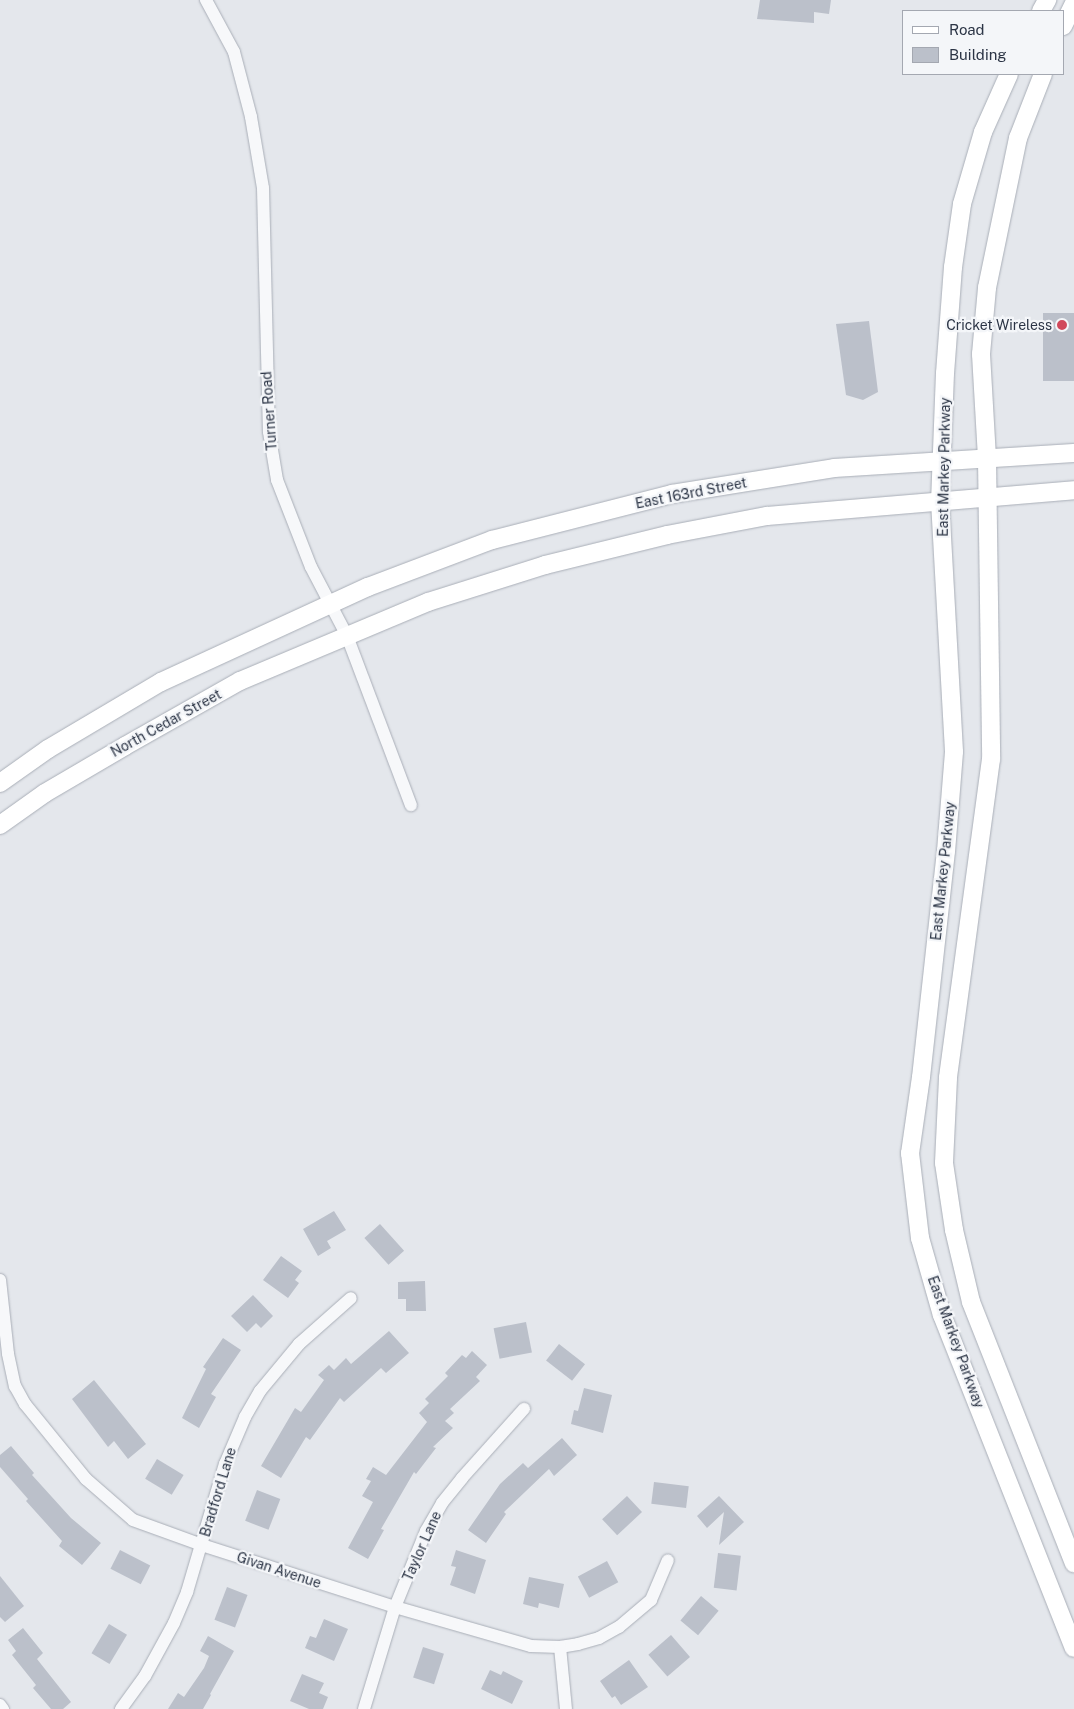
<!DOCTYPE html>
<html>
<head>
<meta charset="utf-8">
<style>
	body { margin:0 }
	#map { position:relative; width:1074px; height:1709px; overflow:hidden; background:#e4e7ec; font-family:"Public Sans",sans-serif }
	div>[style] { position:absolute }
	.building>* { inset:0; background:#bbc0ca; transform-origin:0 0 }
	.roads { filter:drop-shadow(0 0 1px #a9aeb7) drop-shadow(0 0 1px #a9aeb7) }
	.street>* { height:12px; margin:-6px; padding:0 6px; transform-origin:6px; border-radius:6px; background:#f7f8fa }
	.secondary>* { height:18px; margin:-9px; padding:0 9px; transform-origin:9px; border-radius:9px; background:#fff }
	.dots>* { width:14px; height:14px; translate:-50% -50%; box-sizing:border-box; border:2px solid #f4f6f9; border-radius:50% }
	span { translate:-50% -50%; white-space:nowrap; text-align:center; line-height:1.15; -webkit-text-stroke:4.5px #f4f6f9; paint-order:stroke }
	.poi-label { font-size:14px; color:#2b3445 }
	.right { translate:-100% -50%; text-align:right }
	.street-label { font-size:14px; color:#2b3445 }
	.legend { position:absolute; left:902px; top:10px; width:162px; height:65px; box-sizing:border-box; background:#f4f6f9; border:1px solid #a4a8b1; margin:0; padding:6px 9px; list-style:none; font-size:15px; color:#2b3445 }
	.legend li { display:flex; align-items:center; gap:10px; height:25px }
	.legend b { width:25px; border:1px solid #a4a8b1 }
</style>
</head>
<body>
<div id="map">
	<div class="building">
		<i style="clip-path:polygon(760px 0,831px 0,829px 14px,814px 12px,814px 23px,757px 19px)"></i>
		<i style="left:1043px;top:313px;width:31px;height:68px"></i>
		<i style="clip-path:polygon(869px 321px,878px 392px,863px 400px,846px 395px,836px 324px)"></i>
		<i style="clip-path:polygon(334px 1211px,346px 1230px,327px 1241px,331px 1248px,318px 1256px,303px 1229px)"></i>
		<i style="left:380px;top:1224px;width:36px;height:21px;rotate:48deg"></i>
		<i style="clip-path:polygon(281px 1256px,302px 1271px,295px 1280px,299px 1283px,288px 1298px,263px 1280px)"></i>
		<i style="clip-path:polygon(425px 1281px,426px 1311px,406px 1311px,406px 1299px,398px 1299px,398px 1282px)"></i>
		<i style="clip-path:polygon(253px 1295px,273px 1316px,261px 1328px,256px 1323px,247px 1332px,231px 1316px)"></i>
		<i style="left:526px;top:1322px;width:31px;height:33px;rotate:79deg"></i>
		<i style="clip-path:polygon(389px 1331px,409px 1353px,386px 1373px,381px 1368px,344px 1402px,340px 1398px,310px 1440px,306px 1437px,281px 1478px,261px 1466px,295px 1408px,301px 1412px,324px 1380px,318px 1375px,329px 1365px,334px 1370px,346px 1358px,351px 1364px)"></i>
		<i style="clip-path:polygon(223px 1338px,241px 1350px,211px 1394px,216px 1397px,199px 1428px,182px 1418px,206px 1369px,203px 1367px)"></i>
		<i style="left:559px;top:1344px;width:33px;height:21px;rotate:38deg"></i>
		<i style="clip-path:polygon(472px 1351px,487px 1365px,476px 1377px,480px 1381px,450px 1409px,454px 1413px,445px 1421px,453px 1428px,433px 1447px,436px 1448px,416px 1474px,414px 1472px,381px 1529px,384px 1530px,368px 1559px,348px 1548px,373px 1502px,362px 1496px,371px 1481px,366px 1479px,373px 1467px,386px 1475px,427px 1422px,419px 1413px,429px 1403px,425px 1399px,448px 1376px,445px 1373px,462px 1355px,466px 1358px)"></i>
		<i style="clip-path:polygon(94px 1380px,146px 1444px,128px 1459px,114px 1441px,108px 1447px,72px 1399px)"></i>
		<i style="clip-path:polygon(584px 1388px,612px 1395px,603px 1433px,571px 1424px,574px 1410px,578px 1411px)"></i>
		<i style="clip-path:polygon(562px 1438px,577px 1455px,554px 1476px,549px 1469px,504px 1512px,506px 1514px,486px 1543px,468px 1530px,500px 1484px,523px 1463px,528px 1468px)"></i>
		<i style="clip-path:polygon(11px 1446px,34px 1473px,32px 1475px,71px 1518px,101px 1543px,82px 1565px,59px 1546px,62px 1541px,26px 1501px,28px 1499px,0 1467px,0 1455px)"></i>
		<i style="left:157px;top:1459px;width:31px;height:23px;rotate:31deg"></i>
		<i style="left:654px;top:1482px;width:35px;height:22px;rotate:7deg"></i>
		<i style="left:257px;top:1490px;width:25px;height:33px;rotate:21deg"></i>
		<i style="left:627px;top:1496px;width:22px;height:34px;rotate:47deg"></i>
		<i style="clip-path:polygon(719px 1496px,744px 1522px,719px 1545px,724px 1512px,707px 1528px,697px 1516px)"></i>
		<i style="left:120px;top:1550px;width:34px;height:21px;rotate:27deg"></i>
		<i style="clip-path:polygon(456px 1550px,486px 1560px,475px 1594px,450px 1585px,456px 1567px,451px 1566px)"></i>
		<i style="left:718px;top:1553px;width:23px;height:35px;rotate:7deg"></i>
		<i style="left:607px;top:1561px;width:24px;height:33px;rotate:62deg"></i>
		<i style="clip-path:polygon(0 1576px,24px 1606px,5px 1622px,0 1617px)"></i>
		<i style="clip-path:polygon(529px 1577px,564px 1584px,559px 1608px,539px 1603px,538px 1608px,523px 1604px)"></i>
		<i style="left:227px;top:1587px;width:22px;height:35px;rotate:21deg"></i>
		<i style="left:701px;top:1596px;width:23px;height:32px;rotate:40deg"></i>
		<i style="clip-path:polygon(324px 1619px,348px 1629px,334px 1661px,305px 1648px,310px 1636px,316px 1638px)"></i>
		<i style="left:109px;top:1624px;width:21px;height:34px;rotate:31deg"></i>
		<i style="clip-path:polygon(23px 1628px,43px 1653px,37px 1659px,71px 1702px,63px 1709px,51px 1709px,33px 1688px,36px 1685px,12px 1655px,16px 1651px,8px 1640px)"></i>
		<i style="left:671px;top:1635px;width:29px;height:30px;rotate:49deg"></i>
		<i style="clip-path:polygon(208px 1636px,234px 1651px,210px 1694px,211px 1695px,203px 1709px,168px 1709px,178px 1693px,184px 1697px,204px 1668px,209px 1656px,200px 1651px)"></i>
		<i style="left:423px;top:1647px;width:22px;height:32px;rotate:18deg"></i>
		<i style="clip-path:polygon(629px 1660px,648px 1687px,621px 1705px,615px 1696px,612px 1698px,600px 1681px)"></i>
		<i style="clip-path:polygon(490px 1670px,501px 1675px,503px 1671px,523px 1681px,512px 1704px,481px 1689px)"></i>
		<i style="clip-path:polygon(302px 1674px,324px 1683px,319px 1693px,328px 1697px,323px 1709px,309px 1709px,290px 1701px)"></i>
	</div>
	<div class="roads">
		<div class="street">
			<i style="left:206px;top:0;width:59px;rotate:61.7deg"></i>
			<i style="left:234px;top:52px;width:67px;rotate:75.3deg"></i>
			<i style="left:251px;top:117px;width:72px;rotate:80.4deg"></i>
			<i style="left:263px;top:188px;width:244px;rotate:88.6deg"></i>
			<i style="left:269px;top:432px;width:49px;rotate:80.5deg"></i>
			<i style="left:277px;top:480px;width:93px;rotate:68.7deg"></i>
			<i style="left:311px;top:567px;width:78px;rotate:62.4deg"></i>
			<i style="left:347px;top:636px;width:181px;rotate:69.3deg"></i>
			<i style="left:0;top:1280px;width:74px;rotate:83.8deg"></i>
			<i style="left:8px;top:1354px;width:33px;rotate:78deg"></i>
			<i style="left:15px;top:1386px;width:21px;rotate:61deg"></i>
			<i style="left:25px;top:1404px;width:97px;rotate:50.9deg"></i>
			<i style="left:86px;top:1479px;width:62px;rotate:41.1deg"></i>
			<i style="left:133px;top:1520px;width:73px;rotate:19.9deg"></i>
			<i style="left:202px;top:1545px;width:203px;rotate:17.8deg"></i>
			<i style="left:395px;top:1607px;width:141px;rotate:16deg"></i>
			<i style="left:531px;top:1646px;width:29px;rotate:2deg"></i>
			<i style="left:560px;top:1647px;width:18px;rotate:-9deg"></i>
			<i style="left:578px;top:1644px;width:22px;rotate:-16deg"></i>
			<i style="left:599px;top:1638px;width:23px;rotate:-29deg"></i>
			<i style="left:619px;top:1627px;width:42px;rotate:-40.2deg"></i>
			<i style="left:651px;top:1600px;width:43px;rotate:-67deg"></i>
			<i style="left:560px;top:1647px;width:62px;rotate:84.5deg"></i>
			<i style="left:0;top:1705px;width:5px;rotate:53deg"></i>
			<i style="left:121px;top:1709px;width:41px;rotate:-54deg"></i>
			<i style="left:145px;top:1676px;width:60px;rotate:-61.3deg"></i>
			<i style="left:174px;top:1623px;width:34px;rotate:-67deg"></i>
			<i style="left:187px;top:1592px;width:134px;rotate:-73.5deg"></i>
			<i style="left:225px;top:1464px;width:51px;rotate:-66.9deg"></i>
			<i style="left:245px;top:1417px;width:30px;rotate:-60deg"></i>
			<i style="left:260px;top:1391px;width:61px;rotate:-50.3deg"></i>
			<i style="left:299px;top:1344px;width:69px;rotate:-41.5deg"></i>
			<i style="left:364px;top:1709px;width:107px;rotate:-73.1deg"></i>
			<i style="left:395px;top:1607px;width:82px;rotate:-67.8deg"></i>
			<i style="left:426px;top:1531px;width:32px;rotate:-60deg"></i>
			<i style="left:442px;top:1503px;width:32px;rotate:-51deg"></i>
			<i style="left:462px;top:1478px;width:93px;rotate:-48.1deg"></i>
		</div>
		<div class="secondary">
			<i style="left:1041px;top:11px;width:13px;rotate:-61deg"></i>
			<i style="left:1063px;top:26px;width:25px;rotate:-64deg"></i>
			<i style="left:1009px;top:74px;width:64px;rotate:114.1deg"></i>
			<i style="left:983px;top:132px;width:75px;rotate:106.3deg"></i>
			<i style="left:962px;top:204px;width:64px;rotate:98.1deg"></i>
			<i style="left:953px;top:267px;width:106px;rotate:94.3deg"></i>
			<i style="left:945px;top:373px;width:128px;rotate:92.2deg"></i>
			<i style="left:940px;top:501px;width:251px;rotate:86.8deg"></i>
			<i style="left:954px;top:752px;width:99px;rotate:94.6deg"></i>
			<i style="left:946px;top:851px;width:227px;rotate:96.3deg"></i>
			<i style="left:921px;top:1077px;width:77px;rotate:98.2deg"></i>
			<i style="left:910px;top:1153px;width:86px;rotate:83.3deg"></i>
			<i style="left:920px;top:1238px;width:80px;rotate:74.1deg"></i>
			<i style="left:942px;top:1315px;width:358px;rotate:68.4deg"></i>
			<i style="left:1043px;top:74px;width:69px;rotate:111.3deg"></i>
			<i style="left:1018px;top:138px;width:153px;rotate:101.7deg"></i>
			<i style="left:987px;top:288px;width:66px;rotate:95.2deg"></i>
			<i style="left:981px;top:354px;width:105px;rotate:86.7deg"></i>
			<i style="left:987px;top:459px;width:300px;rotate:89.2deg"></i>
			<i style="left:991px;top:759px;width:322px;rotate:97.7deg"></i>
			<i style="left:948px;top:1078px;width:85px;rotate:92.7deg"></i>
			<i style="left:944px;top:1163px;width:68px;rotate:81.5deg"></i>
			<i style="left:954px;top:1230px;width:74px;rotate:76.7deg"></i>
			<i style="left:971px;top:1302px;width:281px;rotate:68.5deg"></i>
			<i style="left:0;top:783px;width:59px;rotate:-35.3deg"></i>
			<i style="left:48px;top:749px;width:131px;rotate:-30.7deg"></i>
			<i style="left:161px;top:682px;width:228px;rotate:-24.7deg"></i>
			<i style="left:368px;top:587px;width:133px;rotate:-20.8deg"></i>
			<i style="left:492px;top:540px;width:186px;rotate:-14.3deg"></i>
			<i style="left:672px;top:494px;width:164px;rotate:-9.1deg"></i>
			<i style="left:834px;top:468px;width:240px;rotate:-3.6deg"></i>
			<i style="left:0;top:825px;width:55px;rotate:-35.4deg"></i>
			<i style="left:45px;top:793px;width:93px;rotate:-30.4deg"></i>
			<i style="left:125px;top:746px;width:132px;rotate:-29.5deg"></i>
			<i style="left:240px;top:681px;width:204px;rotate:-22.8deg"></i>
			<i style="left:428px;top:602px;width:123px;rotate:-17.5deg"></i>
			<i style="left:545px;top:565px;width:126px;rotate:-13.8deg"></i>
			<i style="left:667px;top:535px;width:102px;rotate:-10.8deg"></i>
			<i style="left:767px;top:516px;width:308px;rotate:-4.8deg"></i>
		</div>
	</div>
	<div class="dots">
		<i style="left:1062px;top:325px;background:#d1495b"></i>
	</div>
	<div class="poi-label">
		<span class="right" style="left:1052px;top:325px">Cricket Wireless</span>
	</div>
	<div class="street-label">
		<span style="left:269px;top:411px;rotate:-94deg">Turner Road</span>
		<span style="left:944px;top:467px;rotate:-89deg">East Markey Parkway</span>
		<span style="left:691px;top:493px;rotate:-11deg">East 163rd Street</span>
		<span style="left:166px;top:723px;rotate:-29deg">North Cedar Street</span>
		<span style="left:943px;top:871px;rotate:-84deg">East Markey Parkway</span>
		<span style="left:956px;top:1342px;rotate:70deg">East Markey Parkway</span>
		<span style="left:218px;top:1492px;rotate:-73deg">Bradford Lane</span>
		<span style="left:422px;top:1546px;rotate:-66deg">Taylor Lane</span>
		<span style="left:279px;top:1570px;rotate:18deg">Givan Avenue</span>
	</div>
	<ul class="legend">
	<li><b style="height:6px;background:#fff"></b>Road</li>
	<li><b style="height:14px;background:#bbc0ca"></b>Building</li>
	</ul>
</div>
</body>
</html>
